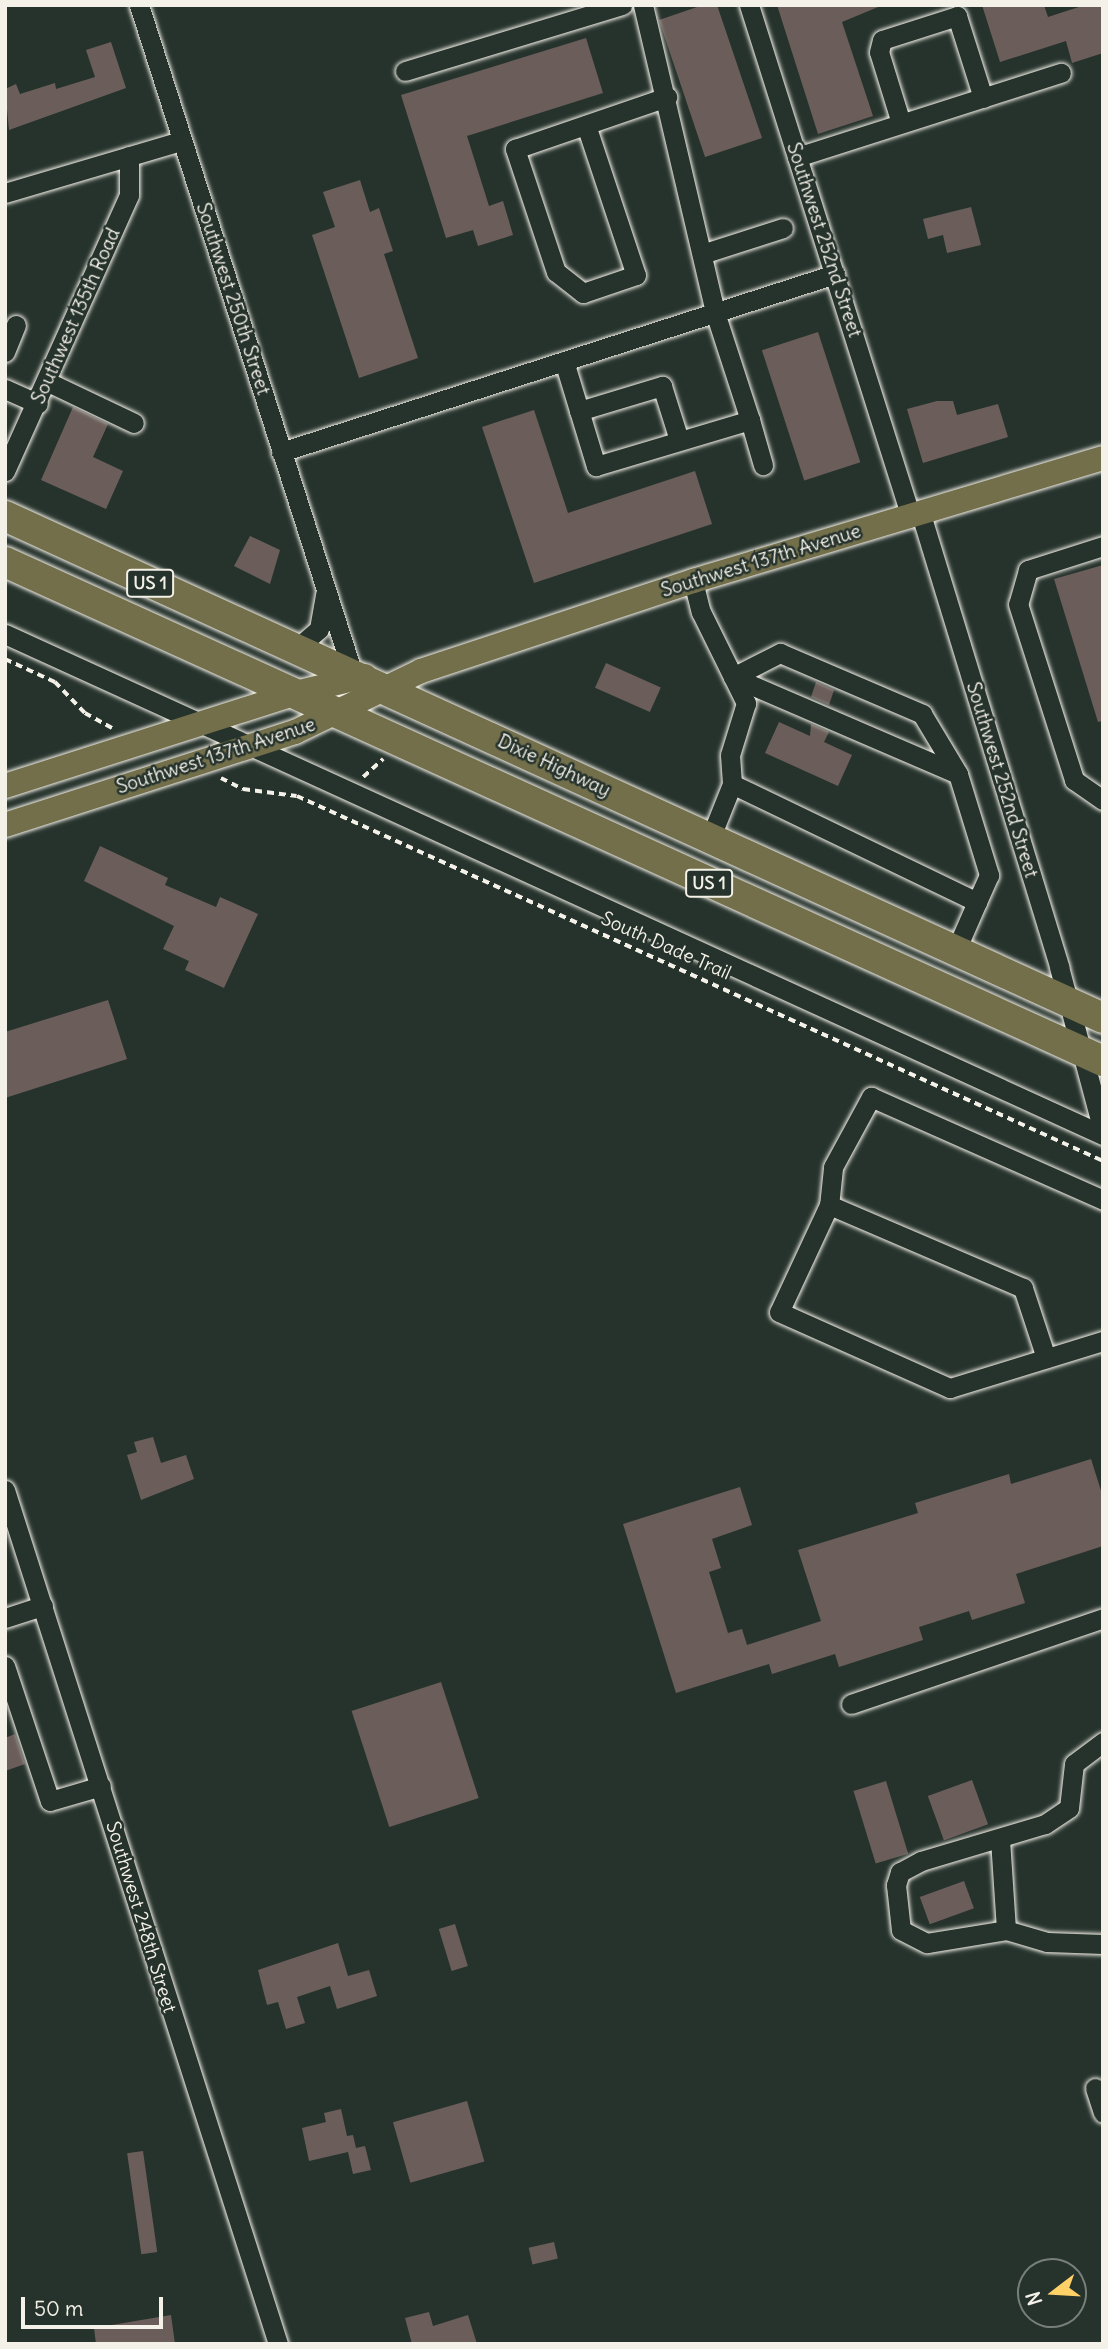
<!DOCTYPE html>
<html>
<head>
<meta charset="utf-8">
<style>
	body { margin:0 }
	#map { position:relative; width:1108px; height:2349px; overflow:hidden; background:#26332d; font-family:Delius,sans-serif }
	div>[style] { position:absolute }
	.building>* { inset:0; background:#6b5e5a; transform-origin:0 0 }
	.path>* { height:3.5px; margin-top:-1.75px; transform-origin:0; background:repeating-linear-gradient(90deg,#f4f1e8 0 7px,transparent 0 12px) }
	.roads { filter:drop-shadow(0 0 2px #f4f1e8) drop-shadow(0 0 2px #f4f1e8) }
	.minor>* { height:19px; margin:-9.5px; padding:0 9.5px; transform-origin:9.5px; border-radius:9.5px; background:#26332d }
	.major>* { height:24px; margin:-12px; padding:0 12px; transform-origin:12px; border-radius:12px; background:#726f4a }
	.highway>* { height:30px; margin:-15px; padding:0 15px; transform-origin:15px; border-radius:15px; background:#726f4a }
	span { translate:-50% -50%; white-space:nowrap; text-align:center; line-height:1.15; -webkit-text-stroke:5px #26332d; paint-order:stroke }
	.shield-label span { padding:2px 5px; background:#26332d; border:2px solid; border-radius:5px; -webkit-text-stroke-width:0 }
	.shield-label { font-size:18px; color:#f4f1e8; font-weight:700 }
	.street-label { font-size:19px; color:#f4f1e8 }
	.frame { position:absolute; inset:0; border:7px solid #f4f1e8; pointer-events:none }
	.north { position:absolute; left:1017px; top:2258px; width:70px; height:70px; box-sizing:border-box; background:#26332d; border:2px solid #787f78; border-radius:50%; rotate:253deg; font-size:19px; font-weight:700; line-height:28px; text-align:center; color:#f4f1e8 }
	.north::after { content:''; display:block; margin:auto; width:24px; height:32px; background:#ffd166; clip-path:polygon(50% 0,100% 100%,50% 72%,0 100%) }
	.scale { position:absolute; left:21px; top:2297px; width:142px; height:32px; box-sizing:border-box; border:4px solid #f4f1e8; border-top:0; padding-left:9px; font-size:21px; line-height:24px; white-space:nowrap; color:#f4f1e8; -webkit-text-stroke:5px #26332d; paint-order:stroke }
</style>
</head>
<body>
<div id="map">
	<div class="building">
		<i style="clip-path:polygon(703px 5px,717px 5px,762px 138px,705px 157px,659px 20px)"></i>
		<i style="clip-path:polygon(777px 5px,883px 5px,842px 22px,873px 116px,818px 134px)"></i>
		<i style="clip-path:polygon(982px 5px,1044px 5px,1048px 17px,1085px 5px,1103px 5px,1103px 53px,1072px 63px,1066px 41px,1000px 62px)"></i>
		<i style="clip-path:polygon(586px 38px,603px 93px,467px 136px,489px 206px,503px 201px,513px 235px,478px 246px,473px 230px,446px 238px,401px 95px)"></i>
		<i style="clip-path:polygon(111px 42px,126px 88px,9px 130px,5px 89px,16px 84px,20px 94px,55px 83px,56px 89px,95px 77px,86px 50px)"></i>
		<i style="clip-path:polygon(360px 180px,370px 212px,379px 208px,393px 251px,384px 254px,418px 358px,359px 378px,312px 235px,335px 227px,323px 192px)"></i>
		<i style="clip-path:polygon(971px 207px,981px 245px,947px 253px,943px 235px,928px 239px,923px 219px)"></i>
		<i style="left:818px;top:332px;width:137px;height:59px;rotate:72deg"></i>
		<i style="clip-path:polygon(937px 401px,953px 401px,957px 415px,998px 404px,1008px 437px,923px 463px,907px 409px)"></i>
		<i style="clip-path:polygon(73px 407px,108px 424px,93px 457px,123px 471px,106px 509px,41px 480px)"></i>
		<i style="clip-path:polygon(534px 410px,568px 513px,695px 471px,712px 524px,534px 583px,482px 427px)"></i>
		<i style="clip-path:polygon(250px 536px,280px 550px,270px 584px,234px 566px)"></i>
		<i style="clip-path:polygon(1103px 565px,1103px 721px,1098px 722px,1054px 579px)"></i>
		<i style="left:606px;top:663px;width:60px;height:27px;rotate:24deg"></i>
		<i style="clip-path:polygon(816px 682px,834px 690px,829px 705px,811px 697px)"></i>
		<i style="clip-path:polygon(779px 722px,810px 736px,811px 724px,829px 732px,824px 742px,852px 755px,838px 786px,765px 753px)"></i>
		<i style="clip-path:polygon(100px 846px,168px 878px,165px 885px,216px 907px,220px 897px,258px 914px,224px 988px,185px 970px,189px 961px,163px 949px,174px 926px,84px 881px)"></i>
		<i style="clip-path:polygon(108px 1000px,127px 1059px,5px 1098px,5px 1032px)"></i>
		<i style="clip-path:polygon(153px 1437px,161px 1463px,186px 1455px,194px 1479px,141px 1500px,127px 1455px,137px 1452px,134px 1442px)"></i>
		<i style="clip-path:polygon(1091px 1459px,1103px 1497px,1103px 1546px,1016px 1574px,1025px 1603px,972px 1620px,969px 1611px,919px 1627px,923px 1640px,839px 1667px,835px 1654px,772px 1674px,769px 1664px,676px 1693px,623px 1524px,740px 1487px,752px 1525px,712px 1539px,721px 1568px,709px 1572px,728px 1633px,742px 1629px,747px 1645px,821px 1621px,798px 1550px,918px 1513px,915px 1503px,1009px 1474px,1011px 1484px)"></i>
		<i style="left:441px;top:1682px;width:122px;height:94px;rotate:72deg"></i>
		<i style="clip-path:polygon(15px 1734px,25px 1764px,5px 1771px,5px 1738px)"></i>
		<i style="left:972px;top:1780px;width:47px;height:47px;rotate:70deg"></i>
		<i style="left:886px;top:1781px;width:76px;height:34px;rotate:73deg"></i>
		<i style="left:964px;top:1881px;width:29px;height:47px;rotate:70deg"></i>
		<i style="left:455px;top:1924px;width:44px;height:17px;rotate:73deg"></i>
		<i style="clip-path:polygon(338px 1943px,348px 1976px,369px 1970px,377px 1996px,337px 2009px,330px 1986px,297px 1997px,305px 2023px,286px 2029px,278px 2002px,267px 2005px,258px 1970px)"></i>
		<i style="left:467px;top:2101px;width:63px;height:77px;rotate:74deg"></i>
		<i style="clip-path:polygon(341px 2109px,347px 2136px,353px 2135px,356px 2148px,365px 2146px,371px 2170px,353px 2174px,348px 2152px,309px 2161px,302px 2128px,326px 2122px,324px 2113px)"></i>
		<i style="left:143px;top:2151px;width:102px;height:16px;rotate:82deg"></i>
		<i style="left:554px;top:2242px;width:17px;height:26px;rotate:77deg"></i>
		<i style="clip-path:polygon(429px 2312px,433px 2326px,468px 2315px,477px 2344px,412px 2344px,405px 2318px)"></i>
		<i style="clip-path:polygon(171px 2315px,175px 2344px,96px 2344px,94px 2328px)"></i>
	</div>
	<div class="path">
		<i style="left:5px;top:659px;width:55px;rotate:24.7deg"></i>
		<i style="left:55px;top:682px;width:43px;rotate:45.9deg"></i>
		<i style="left:85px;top:713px;width:31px;rotate:29deg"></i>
		<i style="left:363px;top:777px;width:27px;rotate:-42deg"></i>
		<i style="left:221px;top:778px;width:25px;rotate:27deg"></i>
		<i style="left:243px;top:789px;width:54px;rotate:7.4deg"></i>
		<i style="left:297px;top:796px;width:885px;rotate:24.36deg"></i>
	</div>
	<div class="roads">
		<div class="minor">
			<i style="left:139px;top:5px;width:706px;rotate:72.26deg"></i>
			<i style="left:749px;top:5px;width:534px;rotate:72.45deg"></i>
			<i style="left:405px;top:71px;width:227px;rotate:-16.9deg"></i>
			<i style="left:901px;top:123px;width:74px;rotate:-107.2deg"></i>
			<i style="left:879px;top:52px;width:12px;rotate:-76deg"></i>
			<i style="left:882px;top:40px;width:79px;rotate:-17.7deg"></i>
			<i style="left:957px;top:16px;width:86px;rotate:72.4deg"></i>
			<i style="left:586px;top:125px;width:158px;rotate:71.6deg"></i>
			<i style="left:636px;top:275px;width:56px;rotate:161.2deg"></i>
			<i style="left:583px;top:293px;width:34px;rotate:-142deg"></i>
			<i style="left:556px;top:272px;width:130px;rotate:-108.4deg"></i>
			<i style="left:515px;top:149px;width:161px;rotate:-18.9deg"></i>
			<i style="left:797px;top:157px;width:277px;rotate:-17.7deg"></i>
			<i style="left:5px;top:193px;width:183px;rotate:-16.5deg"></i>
			<i style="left:702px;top:254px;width:85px;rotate:-17.8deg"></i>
			<i style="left:5px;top:352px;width:29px;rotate:-68deg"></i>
			<i style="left:564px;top:361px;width:110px;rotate:73.1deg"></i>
			<i style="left:596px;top:466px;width:161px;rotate:-16.6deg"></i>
			<i style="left:750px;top:420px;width:114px;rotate:-108deg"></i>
			<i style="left:715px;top:312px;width:315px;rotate:-103.2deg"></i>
			<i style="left:48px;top:382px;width:95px;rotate:25.5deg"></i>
			<i style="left:5px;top:389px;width:36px;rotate:24deg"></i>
			<i style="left:579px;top:411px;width:87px;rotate:-16.8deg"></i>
			<i style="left:662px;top:386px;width:57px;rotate:72.5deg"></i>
			<i style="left:750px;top:420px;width:47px;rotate:73.9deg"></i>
			<i style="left:281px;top:452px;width:582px;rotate:-17.81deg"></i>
			<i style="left:5px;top:471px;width:303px;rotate:-65.8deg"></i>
			<i style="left:129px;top:195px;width:39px;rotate:-90deg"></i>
			<i style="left:920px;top:511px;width:477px;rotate:73deg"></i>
			<i style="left:1059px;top:967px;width:170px;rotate:75deg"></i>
			<i style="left:1103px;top:546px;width:79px;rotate:162.3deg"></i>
			<i style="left:1028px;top:570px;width:35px;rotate:106deg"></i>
			<i style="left:1018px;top:604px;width:185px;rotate:72.3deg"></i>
			<i style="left:1074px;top:780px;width:35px;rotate:35deg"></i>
			<i style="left:693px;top:581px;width:32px;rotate:76deg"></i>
			<i style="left:701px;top:612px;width:102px;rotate:63.7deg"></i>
			<i style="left:746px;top:703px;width:54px;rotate:107.1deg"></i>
			<i style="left:730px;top:755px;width:29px;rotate:86deg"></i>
			<i style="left:5px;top:634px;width:1207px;rotate:24.53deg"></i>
			<i style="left:296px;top:649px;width:30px;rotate:-41deg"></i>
			<i style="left:319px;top:629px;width:36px;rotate:-80deg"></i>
			<i style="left:733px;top:677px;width:245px;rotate:23.3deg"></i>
			<i style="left:958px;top:774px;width:106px;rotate:72.9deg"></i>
			<i style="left:989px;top:875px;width:30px;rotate:114deg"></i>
			<i style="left:733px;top:677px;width:53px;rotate:-27.1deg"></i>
			<i style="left:780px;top:653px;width:155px;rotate:23.2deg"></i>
			<i style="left:922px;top:714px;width:70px;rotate:59deg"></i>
			<i style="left:710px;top:839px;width:59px;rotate:-68.2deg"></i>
			<i style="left:732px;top:784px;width:272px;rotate:25.7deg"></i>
			<i style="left:977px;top:902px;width:52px;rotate:113.6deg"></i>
			<i style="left:829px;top:1206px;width:39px;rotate:-84deg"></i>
			<i style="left:833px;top:1167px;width:80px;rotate:-61.5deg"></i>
			<i style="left:871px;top:1097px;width:254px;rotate:23.9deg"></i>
			<i style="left:1046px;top:1358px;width:74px;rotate:-108.2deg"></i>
			<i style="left:1023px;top:1288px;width:211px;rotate:-156.8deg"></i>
			<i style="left:829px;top:1205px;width:118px;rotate:115deg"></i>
			<i style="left:779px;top:1312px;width:187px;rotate:24deg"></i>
			<i style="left:950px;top:1388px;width:160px;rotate:-17.1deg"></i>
			<i style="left:5px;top:1490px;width:897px;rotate:72.27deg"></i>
			<i style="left:5px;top:1618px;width:40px;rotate:-18deg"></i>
			<i style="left:5px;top:1666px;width:142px;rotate:71.6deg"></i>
			<i style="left:50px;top:1801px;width:53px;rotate:-16.4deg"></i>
			<i style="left:851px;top:1704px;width:266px;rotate:-18.8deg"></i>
			<i style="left:1103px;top:1742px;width:36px;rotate:143deg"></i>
			<i style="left:1074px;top:1764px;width:44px;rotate:96.5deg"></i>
			<i style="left:1069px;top:1808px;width:29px;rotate:146deg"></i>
			<i style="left:1045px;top:1824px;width:129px;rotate:163.4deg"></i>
			<i style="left:921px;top:1861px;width:24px;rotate:152deg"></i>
			<i style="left:900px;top:1872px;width:14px;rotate:107deg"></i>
			<i style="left:896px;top:1885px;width:45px;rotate:83.7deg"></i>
			<i style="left:901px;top:1930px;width:29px;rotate:27deg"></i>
			<i style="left:927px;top:1943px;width:80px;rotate:-9.3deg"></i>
			<i style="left:1006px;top:1930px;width:43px;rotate:16.3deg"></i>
			<i style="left:1047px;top:1942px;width:56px;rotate:2deg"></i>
			<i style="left:1000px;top:1839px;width:91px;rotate:86.2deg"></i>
			<i style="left:1095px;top:2088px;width:26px;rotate:72deg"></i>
		</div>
		<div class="major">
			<i style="left:5px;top:786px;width:305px;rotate:-17.7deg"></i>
			<i style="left:296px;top:693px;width:71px;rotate:-13.8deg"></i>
			<i style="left:5px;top:825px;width:305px;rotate:-17.8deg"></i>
			<i style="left:295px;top:732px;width:140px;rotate:-25.8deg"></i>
			<i style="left:421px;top:671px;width:287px;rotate:-18.3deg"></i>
			<i style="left:693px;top:581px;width:428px;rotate:-16.7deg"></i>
		</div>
		<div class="highway">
			<i style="left:5px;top:516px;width:1207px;rotate:24.57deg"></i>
			<i style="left:5px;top:562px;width:1206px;rotate:24.44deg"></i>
		</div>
	</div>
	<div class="shield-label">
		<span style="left:150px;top:583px">US 1</span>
		<span style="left:709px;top:883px">US 1</span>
	</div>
	<div class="street-label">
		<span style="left:824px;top:240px;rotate:72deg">Southwest 252nd Street</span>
		<span style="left:233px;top:299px;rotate:72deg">Southwest 250th Street</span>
		<span style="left:76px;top:316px;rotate:-66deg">Southwest 135th Road</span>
		<span style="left:761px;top:561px;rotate:-17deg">Southwest 137th Avenue</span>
		<span style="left:216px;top:756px;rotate:-18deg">Southwest 137th Avenue</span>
		<span style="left:554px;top:766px;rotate:25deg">Dixie Highway</span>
		<span style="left:1002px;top:780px;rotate:73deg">Southwest 252nd Street</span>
		<span style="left:666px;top:946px;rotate:24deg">South Dade Trail</span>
		<span style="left:141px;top:1917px;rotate:73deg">Southwest 248th Street</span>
	</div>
	<div class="frame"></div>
	<div class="north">N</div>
	<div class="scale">50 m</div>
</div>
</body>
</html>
